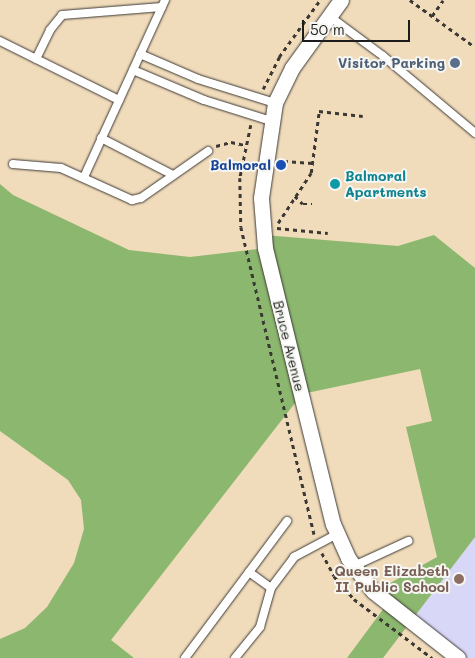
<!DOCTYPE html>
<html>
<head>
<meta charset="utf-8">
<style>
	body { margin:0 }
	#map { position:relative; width:475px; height:658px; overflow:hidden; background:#f0dbbb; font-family:Mali,sans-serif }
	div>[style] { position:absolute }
	.built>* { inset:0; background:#d9d7f8 }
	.forest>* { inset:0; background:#8cb76e }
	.path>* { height:2.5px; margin-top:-1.25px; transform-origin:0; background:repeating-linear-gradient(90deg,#3c3934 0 4px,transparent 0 8px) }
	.roads { filter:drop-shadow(0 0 1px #3c3934) drop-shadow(0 0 1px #3c3934) }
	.service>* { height:8px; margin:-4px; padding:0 4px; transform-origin:4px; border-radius:4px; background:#fff }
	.minor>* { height:15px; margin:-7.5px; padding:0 7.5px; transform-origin:7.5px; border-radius:7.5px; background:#fff }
	.dots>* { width:14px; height:14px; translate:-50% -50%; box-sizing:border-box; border:2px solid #f6f6f2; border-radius:50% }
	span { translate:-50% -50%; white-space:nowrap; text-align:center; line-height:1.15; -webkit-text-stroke:4px #f6f6f2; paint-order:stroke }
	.service-label { font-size:14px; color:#4e5e75; font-weight:700 }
	.right { translate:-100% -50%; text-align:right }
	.transit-label { font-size:14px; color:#164399; font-weight:700 }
	.culture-label { font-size:14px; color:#0d838f; font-weight:700 }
	.left { translate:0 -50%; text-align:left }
	.street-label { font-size:14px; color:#1c1c1c }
	.education-label { font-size:14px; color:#785e54; font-weight:700 }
	.scale { position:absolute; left:302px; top:20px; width:108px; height:22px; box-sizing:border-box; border:2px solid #1c1c1c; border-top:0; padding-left:6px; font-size:15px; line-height:18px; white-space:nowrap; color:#1c1c1c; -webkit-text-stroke:4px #f6f6f2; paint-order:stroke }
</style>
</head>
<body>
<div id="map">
	<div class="built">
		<i style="clip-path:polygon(475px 537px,475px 658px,460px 658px,411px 621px)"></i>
	</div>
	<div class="forest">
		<i style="clip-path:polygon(0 184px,13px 195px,129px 250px,190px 257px,266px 248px,264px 235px,398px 246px,434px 235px,475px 268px,475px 537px,383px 658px,347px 658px,387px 604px,374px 592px,437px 557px,406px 427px,432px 421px,420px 369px,302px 394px,111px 640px,134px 658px,0 658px,0 639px,25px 628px,47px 607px,74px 563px,84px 529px,81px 500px,68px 480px,0 431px)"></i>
	</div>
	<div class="path">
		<i style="left:410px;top:0;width:80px;rotate:35.9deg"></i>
		<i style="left:432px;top:16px;width:19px;rotate:-55deg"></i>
		<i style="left:263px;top:89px;width:36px;rotate:-63deg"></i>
		<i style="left:279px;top:57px;width:70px;rotate:-54.3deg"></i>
		<i style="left:251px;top:125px;width:54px;rotate:101.7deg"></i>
		<i style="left:240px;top:178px;width:49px;rotate:88.8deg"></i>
		<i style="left:241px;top:227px;width:316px;rotate:76.6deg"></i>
		<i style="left:216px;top:146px;width:16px;rotate:-15deg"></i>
		<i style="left:231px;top:142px;width:14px;rotate:12deg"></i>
		<i style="left:284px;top:161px;width:32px;rotate:4deg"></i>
		<i style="left:295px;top:196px;width:11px;rotate:45deg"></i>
		<i style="left:303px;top:204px;width:9px"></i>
		<i style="left:278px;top:223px;width:60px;rotate:-56.6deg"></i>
		<i style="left:311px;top:173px;width:63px;rotate:-82.6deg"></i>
		<i style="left:319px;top:111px;width:44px;rotate:6.5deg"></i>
		<i style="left:277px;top:228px;width:51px;rotate:5.6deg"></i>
		<i style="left:322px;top:553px;width:26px;rotate:62deg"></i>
		<i style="left:334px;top:576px;width:30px;rotate:49deg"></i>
		<i style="left:354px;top:599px;width:98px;rotate:37.1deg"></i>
	</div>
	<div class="roads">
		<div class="service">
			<i style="left:329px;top:16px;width:67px;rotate:36.5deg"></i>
			<i style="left:383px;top:56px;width:120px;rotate:39.9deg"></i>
			<i style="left:0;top:41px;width:133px;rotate:26.4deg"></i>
			<i style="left:140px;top:54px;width:63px;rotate:23.3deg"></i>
			<i style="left:198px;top:79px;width:81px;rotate:17.3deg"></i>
			<i style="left:36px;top:59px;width:32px;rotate:-64deg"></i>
			<i style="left:50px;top:30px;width:19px;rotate:-51deg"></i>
			<i style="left:62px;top:15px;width:100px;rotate:-4.6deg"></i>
			<i style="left:133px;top:70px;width:77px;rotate:22.9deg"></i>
			<i style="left:204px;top:100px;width:70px;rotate:17.4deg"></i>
			<i style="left:101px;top:138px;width:81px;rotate:27.2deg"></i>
			<i style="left:13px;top:164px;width:48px;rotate:4.8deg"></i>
			<i style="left:61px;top:168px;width:78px;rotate:24.3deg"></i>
			<i style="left:132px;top:200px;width:9px;rotate:-13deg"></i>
			<i style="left:141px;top:198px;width:82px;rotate:-35deg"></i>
			<i style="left:84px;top:177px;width:195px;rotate:-65.4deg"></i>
			<i style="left:354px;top:566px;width:60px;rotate:-24.8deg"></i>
			<i style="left:249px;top:572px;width:27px;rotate:36deg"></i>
			<i style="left:185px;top:658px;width:171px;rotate:-53.3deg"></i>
			<i style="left:235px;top:658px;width:40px;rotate:-51deg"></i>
			<i style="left:260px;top:627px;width:41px;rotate:-74.2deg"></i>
			<i style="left:271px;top:588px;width:39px;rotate:-53deg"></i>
			<i style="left:294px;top:557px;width:49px;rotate:-28.1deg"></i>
		</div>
		<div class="minor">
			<i style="left:341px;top:0;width:84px;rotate:125.8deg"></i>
			<i style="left:292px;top:68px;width:39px;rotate:116deg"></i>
			<i style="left:275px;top:103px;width:96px;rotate:98.4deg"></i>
			<i style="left:261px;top:198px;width:50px;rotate:85.4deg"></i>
			<i style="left:265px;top:248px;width:284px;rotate:76.2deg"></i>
			<i style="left:333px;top:524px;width:37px;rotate:66deg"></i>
			<i style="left:348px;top:558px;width:41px;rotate:52.9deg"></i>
			<i style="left:373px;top:591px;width:108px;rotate:38.2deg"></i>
		</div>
	</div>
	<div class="dots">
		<i style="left:455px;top:63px;background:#5c6f8a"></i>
		<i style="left:281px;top:165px;background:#1a4fb4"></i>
		<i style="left:335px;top:184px;background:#0f9aa8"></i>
		<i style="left:459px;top:579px;background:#8d6e63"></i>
	</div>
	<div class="service-label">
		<span class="right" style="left:445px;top:63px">Visitor Parking</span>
	</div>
	<div class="transit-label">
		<span class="right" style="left:271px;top:165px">Balmoral</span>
	</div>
	<div class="culture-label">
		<span class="left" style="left:345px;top:184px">Balmoral<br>Apartments</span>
	</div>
	<div class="street-label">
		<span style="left:289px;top:346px;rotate:76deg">Bruce Avenue</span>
	</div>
	<div class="education-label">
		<span class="right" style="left:449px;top:579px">Queen Elizabeth<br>II Public School</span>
	</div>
	<div class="scale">50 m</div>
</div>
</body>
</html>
